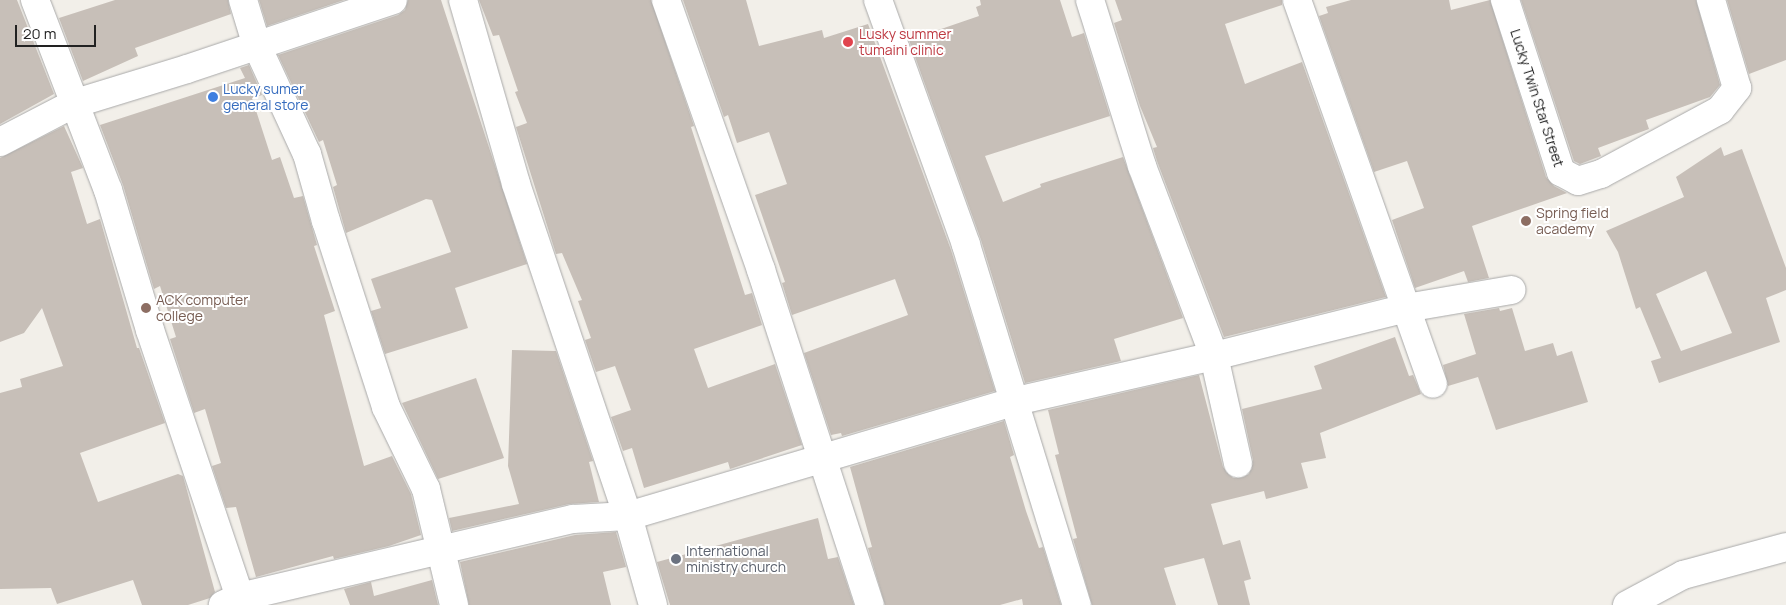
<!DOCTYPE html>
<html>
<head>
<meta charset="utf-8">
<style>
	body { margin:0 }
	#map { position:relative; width:1786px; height:605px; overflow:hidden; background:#f2efe9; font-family:Manrope,sans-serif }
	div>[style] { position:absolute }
	.building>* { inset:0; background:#c7bfb8 }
	.roads { filter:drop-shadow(0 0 1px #a9a9a9) drop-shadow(0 0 1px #a9a9a9) }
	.minor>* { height:28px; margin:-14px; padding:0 14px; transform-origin:14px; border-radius:14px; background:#fff }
	.dots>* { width:14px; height:14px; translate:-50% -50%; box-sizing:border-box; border:2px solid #fff; border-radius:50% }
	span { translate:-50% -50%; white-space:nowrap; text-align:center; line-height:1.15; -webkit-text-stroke:4px #fff; paint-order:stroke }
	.health-label { font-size:14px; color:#be3a42 }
	.left { translate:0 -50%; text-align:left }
	.shop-label { font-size:14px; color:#366cbe }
	.street-label { font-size:14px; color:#222 }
	.education-label { font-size:14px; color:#785e54 }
	.worship-label { font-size:14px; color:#5b616d }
	.scale { position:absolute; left:15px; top:25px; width:81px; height:22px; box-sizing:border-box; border:2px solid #222; border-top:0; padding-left:6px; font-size:15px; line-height:18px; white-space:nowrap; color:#222; -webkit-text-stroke:4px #fff; paint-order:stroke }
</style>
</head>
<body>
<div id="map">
	<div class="building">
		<i style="clip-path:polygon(0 0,17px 0,54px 94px,0 124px)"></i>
		<i style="clip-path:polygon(115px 0,228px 0,231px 14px,135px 48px,138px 56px,83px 81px,59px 18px)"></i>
		<i style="clip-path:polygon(259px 0,344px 0,267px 26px)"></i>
		<i style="clip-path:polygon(408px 0,441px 0,527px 264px,455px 288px,468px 328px,385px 354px,371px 311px,381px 308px,371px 279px,451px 252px,432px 200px,426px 199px,346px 233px,333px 187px,337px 185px,323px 140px,319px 142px,278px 55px,398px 15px,405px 10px)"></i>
		<i style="clip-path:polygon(479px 0,651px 0,694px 126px,691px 127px,745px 295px,752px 293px,762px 325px,694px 349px,708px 388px,775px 364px,802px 445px,730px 469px,728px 462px,644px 488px,632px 448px,623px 451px,611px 417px,631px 410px,615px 366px,596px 372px,585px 340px,591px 338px,578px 301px,582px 300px,562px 253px,556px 254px,516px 127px,527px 123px,515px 92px,518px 91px,499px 35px,493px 36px)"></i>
		<i style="clip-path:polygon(683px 0,746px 0,759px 46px,822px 30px,824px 38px,868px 24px,951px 250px,995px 391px,842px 436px,841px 433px,831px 435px,804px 353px,908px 315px,895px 279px,792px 315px,782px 283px,785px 282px,755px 195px,787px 184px,769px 132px,737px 143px,728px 115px,724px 117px)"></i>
		<i style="clip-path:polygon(980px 0,1060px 0,1072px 37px,1084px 33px,1110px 116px,985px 156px,1003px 202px,1041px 187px,1040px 184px,1123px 157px,1183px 318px,1114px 339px,1121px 361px,1025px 383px,981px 240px,909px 40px,979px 16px,976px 7px,981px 5px)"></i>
		<i style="clip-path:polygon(1115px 0,1282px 0,1282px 5px,1225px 24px,1245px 84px,1302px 62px,1386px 297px,1224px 337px,1157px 161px,1153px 148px,1157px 147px,1140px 106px,1114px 23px,1122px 20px)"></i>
		<i style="clip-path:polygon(1351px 0,1449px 0,1451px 10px,1490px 0,1546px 177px,1554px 186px,1567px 193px,1472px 226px,1489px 278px,1468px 282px,1464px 271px,1415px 288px,1392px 220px,1424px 208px,1407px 161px,1374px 172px,1319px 16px,1328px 13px,1326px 7px)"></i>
		<i style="clip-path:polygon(1521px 0,1696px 0,1720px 85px,1710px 97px,1646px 120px,1649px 129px,1598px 148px,1601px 156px,1580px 164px,1574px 161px)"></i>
		<i style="clip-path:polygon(1727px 0,1786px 0,1786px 60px,1749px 74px)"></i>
		<i style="clip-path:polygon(249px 65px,262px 95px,252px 98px,272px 160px,280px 157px,294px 198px,303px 196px,317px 245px,314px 246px,335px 311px,324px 315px,364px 466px,392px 456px,411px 494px,421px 535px,389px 546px,334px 559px,333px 556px,256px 577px,236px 507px,226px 508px,212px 466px,221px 463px,205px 409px,194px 413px,170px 339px,176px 337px,160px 286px,154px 289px,123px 185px,100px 125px,245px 78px,240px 68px)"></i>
		<i style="clip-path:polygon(64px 126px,83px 168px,71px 172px,87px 224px,100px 219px,137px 348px,139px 348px,165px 423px,80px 453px,98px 502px,178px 474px,183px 476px,215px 592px,210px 598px,188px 605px,142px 605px,133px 580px,57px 604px,51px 588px,0 589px,0 393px,22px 387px,20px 379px,63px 366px,42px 308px,24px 333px,0 342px,0 158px)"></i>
		<i style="clip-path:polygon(evenodd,1721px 147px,1724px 156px,1742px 149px,1786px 268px,1786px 290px,1766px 298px,1780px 342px,1659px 383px,1651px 361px,1661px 358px,1640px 307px,1636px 309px,1618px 252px,1606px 231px,1684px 197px,1676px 177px,1721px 147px,1706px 271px,1732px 333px,1681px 351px,1656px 294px,1706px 271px)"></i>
		<i style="clip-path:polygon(1499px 308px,1500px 311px,1512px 308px,1525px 351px,1553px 343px,1557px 356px,1572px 351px,1588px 402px,1496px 430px,1478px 377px,1448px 386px,1443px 365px,1476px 354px,1464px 314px)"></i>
		<i style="clip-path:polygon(1395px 337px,1409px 376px,1413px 375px,1421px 394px,1320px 433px,1326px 458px,1301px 463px,1308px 488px,1266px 499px,1264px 491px,1211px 504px,1223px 545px,1240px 540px,1251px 579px,1244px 581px,1250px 605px,1218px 605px,1204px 558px,1164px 568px,1176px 605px,1092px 605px,1073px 539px,1077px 538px,1055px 455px,1059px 454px,1048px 410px,1199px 375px,1223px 467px,1233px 478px,1241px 478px,1249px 474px,1253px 460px,1242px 409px,1322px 389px,1314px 366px)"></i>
		<i style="clip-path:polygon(512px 350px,556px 351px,593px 461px,589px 462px,599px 502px,569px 504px,452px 531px,449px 518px,519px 504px,508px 466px)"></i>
		<i style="clip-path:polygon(476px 378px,504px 458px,438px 479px,402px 403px)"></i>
		<i style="clip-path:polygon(1004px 421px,1014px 455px,1010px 457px,1026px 511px,1039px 548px,1043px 547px,1061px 605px,1023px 605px,1022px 599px,1000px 605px,885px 605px,868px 548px,872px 547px,850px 467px)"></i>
		<i style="clip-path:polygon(818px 518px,828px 559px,838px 557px,854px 605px,670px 605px,657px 562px)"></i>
		<i style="clip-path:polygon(616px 532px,626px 567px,603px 572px,611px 605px,469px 605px,460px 562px,575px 535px)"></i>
		<i style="clip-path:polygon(432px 580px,438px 605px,350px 605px,344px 589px,371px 582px,374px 596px)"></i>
	</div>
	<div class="roads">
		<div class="minor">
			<i style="left:35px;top:0;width:204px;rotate:69deg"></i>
			<i style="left:108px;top:190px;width:146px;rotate:73.3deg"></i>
			<i style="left:150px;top:330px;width:282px;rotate:71.4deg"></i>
			<i style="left:240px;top:597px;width:19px;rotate:155deg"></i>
			<i style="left:243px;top:0;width:48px;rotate:73.1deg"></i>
			<i style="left:257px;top:46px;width:119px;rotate:65.2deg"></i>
			<i style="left:307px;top:154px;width:70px;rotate:74.2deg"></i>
			<i style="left:326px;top:221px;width:195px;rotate:72.1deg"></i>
			<i style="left:386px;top:407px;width:91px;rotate:64deg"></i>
			<i style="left:426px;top:489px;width:119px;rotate:76.4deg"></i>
			<i style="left:463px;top:0;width:191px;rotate:73.9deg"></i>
			<i style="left:516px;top:184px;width:350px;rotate:71.4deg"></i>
			<i style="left:628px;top:516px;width:92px;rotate:74.3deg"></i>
			<i style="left:666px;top:0;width:286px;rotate:70.6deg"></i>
			<i style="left:761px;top:270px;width:352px;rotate:72deg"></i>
			<i style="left:878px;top:0;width:260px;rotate:70.2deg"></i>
			<i style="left:966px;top:245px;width:377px;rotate:72.9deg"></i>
			<i style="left:1090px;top:0;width:174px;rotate:72.6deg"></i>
			<i style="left:1142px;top:166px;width:203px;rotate:69.2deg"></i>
			<i style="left:1214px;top:356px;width:110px;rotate:77.4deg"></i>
			<i style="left:1297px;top:0;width:407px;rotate:70.5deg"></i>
			<i style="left:1505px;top:0;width:181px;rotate:72deg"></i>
			<i style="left:1561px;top:172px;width:19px;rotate:28deg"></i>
			<i style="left:1578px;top:181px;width:24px;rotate:-17deg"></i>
			<i style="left:1601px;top:174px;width:135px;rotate:-28.3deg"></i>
			<i style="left:1720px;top:110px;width:28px;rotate:-52deg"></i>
			<i style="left:1737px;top:88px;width:92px;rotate:-106.5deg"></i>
			<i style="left:0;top:142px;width:82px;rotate:-27.5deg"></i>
			<i style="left:73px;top:104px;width:119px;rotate:-17.1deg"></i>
			<i style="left:187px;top:69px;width:217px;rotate:-18.5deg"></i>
			<i style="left:240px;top:597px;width:342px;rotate:-13.2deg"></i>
			<i style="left:573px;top:519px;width:55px;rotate:-3.1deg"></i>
			<i style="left:628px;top:516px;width:405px;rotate:-16.5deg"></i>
			<i style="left:1016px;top:401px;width:203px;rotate:-12.8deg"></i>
			<i style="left:1214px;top:356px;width:198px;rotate:-14deg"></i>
			<i style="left:1406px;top:308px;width:107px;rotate:-9.7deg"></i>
			<i style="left:1627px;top:605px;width:64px;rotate:-28.2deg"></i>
			<i style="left:1683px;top:575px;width:107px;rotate:-15.2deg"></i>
		</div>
	</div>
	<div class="dots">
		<i style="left:848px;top:42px;background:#e0444e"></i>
		<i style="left:213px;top:97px;background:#3f7fe0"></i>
		<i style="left:1526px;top:221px;background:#8d6e63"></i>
		<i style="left:146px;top:308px;background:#8d6e63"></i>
		<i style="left:676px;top:559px;background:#6b7280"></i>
	</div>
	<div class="health-label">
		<span class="left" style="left:859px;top:42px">Lusky summer<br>tumaini clinic</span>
	</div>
	<div class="shop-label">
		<span class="left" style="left:223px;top:97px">Lucky sumer<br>general store</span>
	</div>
	<div class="street-label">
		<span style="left:1537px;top:98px;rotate:72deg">Lucky Twin Star Street</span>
	</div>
	<div class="education-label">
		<span class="left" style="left:1536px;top:221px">Spring field<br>academy</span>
		<span class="left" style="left:156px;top:308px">ACK computer<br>college</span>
	</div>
	<div class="worship-label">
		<span class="left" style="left:686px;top:559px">International<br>ministry church</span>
	</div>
	<div class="scale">20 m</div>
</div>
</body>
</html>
